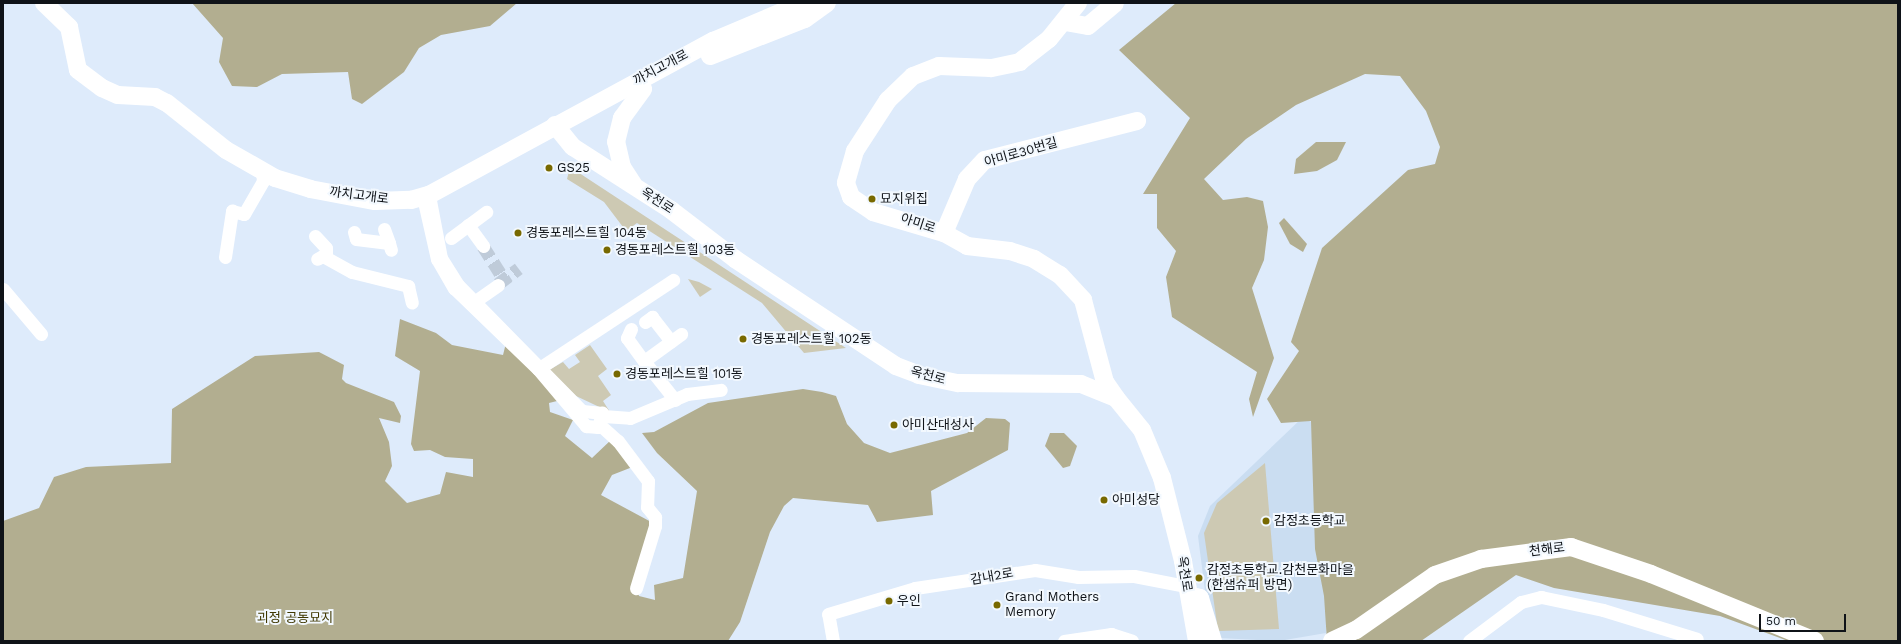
<!DOCTYPE html>
<html>
<head>
<meta charset="utf-8">
<style>
	body { margin:0 }
	#map { position:relative; width:1901px; height:644px; overflow:hidden; background:#deebfb; font-family:"Work Sans","Noto Sans KR",sans-serif }
	div>[style] { position:absolute }
	.built>* { inset:0; background:#caddf1 }
	.green>* { inset:0; background:#cdc9b3 }
	.forest>* { inset:0; background:#b2ae90 }
	.street-tunnel>* { height:13px; margin-top:-6.5px; transform-origin:0; background:repeating-linear-gradient(90deg,#bfcbd9 0 13px,transparent 0 19px) }
	.street>* { height:13px; margin:-6.5px; padding:0 6.5px; transform-origin:6.5px; border-radius:6.5px; background:#fff }
	.secondary>* { height:18px; margin:-9px; padding:0 9px; transform-origin:9px; border-radius:9px; background:#fff }
	.dots>* { width:11px; height:11px; translate:-50% -50%; box-sizing:border-box; border:2px solid #f2f8fe; border-radius:50% }
	span { translate:-50% -50%; white-space:nowrap; text-align:center; line-height:1.15; -webkit-text-stroke:4px #f2f8fe; paint-order:stroke }
	.street-label { font-size:13px; color:#0f1318 }
	.poi-label { font-size:13px; color:#0f1318 }
	.left { translate:0 -50%; text-align:left }
	.park-label { font-size:13px; color:#3f3700 }
	.frame { position:absolute; inset:0; border:4px solid #0f1318; pointer-events:none }
	.scale { position:absolute; left:1759px; top:614px; width:87px; height:18px; box-sizing:border-box; border:2px solid #0f1318; border-top:0; padding-left:5px; font-size:12px; line-height:14px; white-space:nowrap; color:#0f1318; -webkit-text-stroke:3px #f2f8fe; paint-order:stroke }
</style>
</head>
<body>
<div id="map">
	<div class="built">
		<i style="clip-path:polygon(1302px 418px,1314px 423px,1331px 581px,1326px 633px,1279px 641px,1219px 638px,1207px 607px,1198px 536px,1210px 506px)"></i>
	</div>
	<div class="green">
		<i style="clip-path:polygon(570px 167px,846px 348px,804px 353px,762px 303px,637px 223px,626px 231px,604px 202px,567px 179px)"></i>
		<i style="clip-path:polygon(688px 279px,699px 282px,712px 289px,700px 297px)"></i>
		<i style="clip-path:polygon(590px 345px,607px 369px,598px 376px,611px 395px,603px 401px,610px 412px,576px 396px,549px 370px,563px 362px,569px 369px,580px 362px,575px 355px)"></i>
		<i style="clip-path:polygon(1265px 463px,1279px 629px,1218px 631px,1204px 533px,1217px 503px)"></i>
	</div>
	<div class="forest">
		<i style="clip-path:polygon(192px 3px,517px 3px,490px 26px,441px 35px,419px 48px,404px 72px,362px 104px,352px 99px,348px 72px,282px 74px,257px 87px,232px 86px,219px 62px,223px 38px)"></i>
		<i style="clip-path:polygon(1176px 3px,1898px 3px,1898px 641px,1788px 641px,1720px 616px,1554px 588px,1516px 575px,1421px 641px,1327px 641px,1324px 596px,1315px 549px,1311px 421px,1281px 423px,1267px 399px,1299px 351px,1291px 342px,1322px 248px,1408px 170px,1435px 164px,1440px 147px,1426px 111px,1400px 76px,1365px 74px,1296px 105px,1246px 139px,1204px 179px,1223px 200px,1247px 197px,1263px 201px,1268px 227px,1264px 260px,1252px 288px,1274px 358px,1253px 417px,1249px 399px,1257px 372px,1172px 317px,1166px 277px,1176px 251px,1157px 228px,1157px 194px,1143px 194px,1190px 118px,1119px 50px)"></i>
		<i style="clip-path:polygon(1316px 142px,1346px 142px,1337px 160px,1317px 171px,1294px 174px,1296px 159px)"></i>
		<i style="clip-path:polygon(1284px 218px,1307px 244px,1303px 252px,1290px 244px,1279px 223px)"></i>
		<i style="clip-path:polygon(400px 319px,436px 333px,452px 345px,503px 355px,506px 343px,561px 400px,549px 403px,550px 412px,573px 420px,565px 436px,592px 458px,612px 439px,635px 466px,612px 475px,601px 495px,653px 523px,635px 583px,639px 596px,655px 600px,654px 585px,683px 578px,697px 491px,657px 453px,642px 433px,654px 432px,708px 403px,803px 389px,822px 392px,836px 396px,847px 424px,864px 443px,890px 453px,967px 433px,986px 418px,1005px 419px,1010px 423px,1008px 450px,931px 491px,933px 515px,877px 522px,868px 505px,793px 498px,784px 506px,770px 532px,740px 622px,728px 641px,3px 641px,3px 521px,39px 508px,54px 477px,86px 467px,171px 463px,172px 409px,255px 356px,319px 352px,344px 365px,342px 379px,346px 383px,394px 402px,401px 416px,400px 423px,379px 418px,389px 442px,392px 466px,385px 481px,407px 503px,440px 494px,446px 472px,473px 477px,473px 459px,445px 457px,430px 450px,414px 451px,411px 444px,420px 371px,395px 356px)"></i>
		<i style="clip-path:polygon(1050px 433px,1064px 433px,1077px 446px,1070px 466px,1063px 468px,1045px 446px)"></i>
	</div>
	<div class="street-tunnel">
		<i style="left:483px;top:246px;width:45px;rotate:57.7deg"></i>
		<i style="left:498px;top:284px;width:26px;rotate:-37deg"></i>
	</div>
	<div class="street">
		<i style="left:423px;top:197px;width:64px;rotate:77.3deg"></i>
		<i style="left:437px;top:259px;width:34px;rotate:60deg"></i>
		<i style="left:454px;top:288px;width:117px;rotate:44deg"></i>
		<i style="left:538px;top:369px;width:75px;rotate:49.9deg"></i>
		<i style="left:586px;top:426px;width:12px;rotate:5deg"></i>
		<i style="left:598px;top:427px;width:15px;rotate:-74deg"></i>
		<i style="left:602px;top:413px;width:20px;rotate:-174deg"></i>
		<i style="left:582px;top:411px;width:177px;rotate:-134.5deg"></i>
		<i style="left:458px;top:285px;width:32px;rotate:-122deg"></i>
		<i style="left:441px;top:258px;width:64px;rotate:-100.8deg"></i>
		<i style="left:468px;top:225px;width:26px;rotate:54deg"></i>
		<i style="left:384px;top:229px;width:15px;rotate:70deg"></i>
		<i style="left:354px;top:232px;width:7px;rotate:74deg"></i>
		<i style="left:356px;top:239px;width:33px;rotate:7deg"></i>
		<i style="left:389px;top:243px;width:7px;rotate:74deg"></i>
		<i style="left:315px;top:236px;width:16px;rotate:47deg"></i>
		<i style="left:326px;top:248px;width:6px;rotate:90deg"></i>
		<i style="left:326px;top:254px;width:10px;rotate:151deg"></i>
		<i style="left:451px;top:238px;width:44px;rotate:-36.6deg"></i>
		<i style="left:323px;top:256px;width:33px;rotate:29deg"></i>
		<i style="left:352px;top:272px;width:58px;rotate:14deg"></i>
		<i style="left:408px;top:286px;width:17px;rotate:77deg"></i>
		<i style="left:225px;top:257px;width:47px;rotate:-81.3deg"></i>
		<i style="left:232px;top:211px;width:12px;rotate:14deg"></i>
		<i style="left:244px;top:214px;width:38px;rotate:-60deg"></i>
		<i style="left:263px;top:181px;width:9px;rotate:-96deg"></i>
		<i style="left:3px;top:289px;width:59px;rotate:49.8deg"></i>
		<i style="left:471px;top:304px;width:33px;rotate:-35deg"></i>
		<i style="left:645px;top:322px;width:9px;rotate:-36deg"></i>
		<i style="left:652px;top:317px;width:31px;rotate:52deg"></i>
		<i style="left:631px;top:329px;width:10px;rotate:114deg"></i>
		<i style="left:627px;top:338px;width:29px;rotate:54deg"></i>
		<i style="left:538px;top:369px;width:162px;rotate:-33.4deg"></i>
		<i style="left:675px;top:400px;width:50px;rotate:-128.5deg"></i>
		<i style="left:644px;top:361px;width:46px;rotate:-36.1deg"></i>
		<i style="left:603px;top:416px;width:27px;rotate:4deg"></i>
		<i style="left:630px;top:418px;width:62px;rotate:-22.8deg"></i>
		<i style="left:687px;top:394px;width:34px;rotate:-7deg"></i>
		<i style="left:600px;top:425px;width:24px;rotate:42deg"></i>
		<i style="left:618px;top:441px;width:50px;rotate:53.1deg"></i>
		<i style="left:648px;top:481px;width:26px;rotate:92deg"></i>
		<i style="left:647px;top:507px;width:13px;rotate:51deg"></i>
		<i style="left:655px;top:517px;width:9px;rotate:90deg"></i>
		<i style="left:655px;top:526px;width:65px;rotate:107deg"></i>
		<i style="left:833px;top:641px;width:27px;rotate:-100deg"></i>
		<i style="left:828px;top:614px;width:91px;rotate:-16.6deg"></i>
		<i style="left:915px;top:588px;width:121px;rotate:-8.5deg"></i>
		<i style="left:1035px;top:570px;width:44px;rotate:9.2deg"></i>
		<i style="left:1078px;top:577px;width:56px;rotate:-1deg"></i>
		<i style="left:1134px;top:576px;width:53px;rotate:10.9deg"></i>
		<i style="left:1064px;top:641px;width:48px;rotate:-8.5deg"></i>
		<i style="left:1111px;top:634px;width:22px;rotate:18deg"></i>
		<i style="left:1469px;top:641px;width:65px;rotate:-36.9deg"></i>
		<i style="left:1521px;top:602px;width:21px;rotate:-14deg"></i>
		<i style="left:1541px;top:597px;width:63px;rotate:11.8deg"></i>
		<i style="left:1603px;top:610px;width:98px;rotate:17.1deg"></i>
	</div>
	<div class="secondary">
		<i style="left:44px;top:3px;width:35px;rotate:44deg"></i>
		<i style="left:69px;top:27px;width:44px;rotate:78.2deg"></i>
		<i style="left:78px;top:70px;width:30px;rotate:37deg"></i>
		<i style="left:102px;top:88px;width:17px;rotate:24deg"></i>
		<i style="left:118px;top:95px;width:37px;rotate:3deg"></i>
		<i style="left:155px;top:97px;width:13px;rotate:27deg"></i>
		<i style="left:167px;top:103px;width:75px;rotate:38.5deg"></i>
		<i style="left:226px;top:150px;width:56px;rotate:29.7deg"></i>
		<i style="left:275px;top:178px;width:37px;rotate:17deg"></i>
		<i style="left:310px;top:189px;width:66px;rotate:10.5deg"></i>
		<i style="left:375px;top:201px;width:36px;rotate:-2deg"></i>
		<i style="left:411px;top:200px;width:19px;rotate:-16deg"></i>
		<i style="left:429px;top:195px;width:323px;rotate:-28.5deg"></i>
		<i style="left:713px;top:41px;width:98px;rotate:-22.9deg"></i>
		<i style="left:1078px;top:3px;width:46px;rotate:128.9deg"></i>
		<i style="left:1049px;top:39px;width:37px;rotate:142deg"></i>
		<i style="left:1020px;top:62px;width:30px;rotate:168deg"></i>
		<i style="left:991px;top:68px;width:52px;rotate:-177.8deg"></i>
		<i style="left:939px;top:66px;width:28px;rotate:159deg"></i>
		<i style="left:913px;top:76px;width:35px;rotate:136deg"></i>
		<i style="left:888px;top:100px;width:61px;rotate:122.9deg"></i>
		<i style="left:855px;top:151px;width:33px;rotate:106deg"></i>
		<i style="left:846px;top:183px;width:15px;rotate:70deg"></i>
		<i style="left:851px;top:197px;width:27px;rotate:34deg"></i>
		<i style="left:873px;top:212px;width:74px;rotate:16.5deg"></i>
		<i style="left:944px;top:233px;width:26px;rotate:29deg"></i>
		<i style="left:967px;top:246px;width:43px;rotate:6.6deg"></i>
		<i style="left:1010px;top:251px;width:25px;rotate:18deg"></i>
		<i style="left:1034px;top:259px;width:31px;rotate:32deg"></i>
		<i style="left:1060px;top:275px;width:34px;rotate:47deg"></i>
		<i style="left:1083px;top:300px;width:85px;rotate:75deg"></i>
		<i style="left:1105px;top:382px;width:19px;rotate:55deg"></i>
		<i style="left:1065px;top:22px;width:23px;rotate:10deg"></i>
		<i style="left:1088px;top:26px;width:35px;rotate:-40deg"></i>
		<i style="left:710px;top:56px;width:102px;rotate:-21.3deg"></i>
		<i style="left:805px;top:19px;width:27px;rotate:-36deg"></i>
		<i style="left:555px;top:125px;width:28px;rotate:51deg"></i>
		<i style="left:573px;top:147px;width:117px;rotate:32.7deg"></i>
		<i style="left:671px;top:210px;width:81px;rotate:37.4deg"></i>
		<i style="left:735px;top:259px;width:193px;rotate:33.6deg"></i>
		<i style="left:896px;top:366px;width:25px;rotate:21deg"></i>
		<i style="left:919px;top:375px;width:40px;rotate:12deg"></i>
		<i style="left:958px;top:383px;width:123px;rotate:0.5deg"></i>
		<i style="left:1081px;top:384px;width:38px;rotate:22deg"></i>
		<i style="left:1116px;top:398px;width:41px;rotate:50.9deg"></i>
		<i style="left:1142px;top:430px;width:52px;rotate:67.4deg"></i>
		<i style="left:1162px;top:478px;width:86px;rotate:75.8deg"></i>
		<i style="left:1183px;top:561px;width:81px;rotate:80.1deg"></i>
		<i style="left:633px;top:184px;width:20px;rotate:-123deg"></i>
		<i style="left:622px;top:167px;width:26px;rotate:-103deg"></i>
		<i style="left:616px;top:142px;width:25px;rotate:-76deg"></i>
		<i style="left:622px;top:118px;width:36px;rotate:-54deg"></i>
		<i style="left:944px;top:233px;width:59px;rotate:-66.9deg"></i>
		<i style="left:967px;top:179px;width:26px;rotate:-47deg"></i>
		<i style="left:985px;top:160px;width:157px;rotate:-14.4deg"></i>
		<i style="left:1196px;top:597px;width:4px;rotate:14deg"></i>
		<i style="left:1200px;top:598px;width:45px;rotate:73.2deg"></i>
		<i style="left:1332px;top:641px;width:26px;rotate:-25deg"></i>
		<i style="left:1356px;top:630px;width:96px;rotate:-34.8deg"></i>
		<i style="left:1435px;top:575px;width:49px;rotate:-19.2deg"></i>
		<i style="left:1481px;top:559px;width:91px;rotate:-7.6deg"></i>
		<i style="left:1571px;top:547px;width:84px;rotate:18.6deg"></i>
		<i style="left:1651px;top:574px;width:177px;rotate:22.2deg"></i>
	</div>
	<div class="dots">
		<i style="left:549px;top:168px;background:#786900"></i>
		<i style="left:872px;top:199px;background:#786900"></i>
		<i style="left:518px;top:233px;background:#786900"></i>
		<i style="left:607px;top:250px;background:#786900"></i>
		<i style="left:743px;top:339px;background:#786900"></i>
		<i style="left:617px;top:374px;background:#786900"></i>
		<i style="left:894px;top:425px;background:#786900"></i>
		<i style="left:1104px;top:500px;background:#786900"></i>
		<i style="left:1266px;top:521px;background:#786900"></i>
		<i style="left:1199px;top:578px;background:#786900"></i>
		<i style="left:889px;top:601px;background:#786900"></i>
		<i style="left:997px;top:605px;background:#786900"></i>
	</div>
	<div class="street-label">
		<span style="left:661px;top:68px;rotate:-28deg">까치고개로</span>
		<span style="left:1021px;top:153px;rotate:-16deg">아미로30번길</span>
		<span style="left:359px;top:196px;rotate:7deg">까치고개로</span>
		<span style="left:657px;top:201px;rotate:33deg">옥천로</span>
		<span style="left:918px;top:224px;rotate:18deg">아미로</span>
		<span style="left:928px;top:376px;rotate:15deg">옥천로</span>
		<span style="left:1547px;top:550px;rotate:-7deg">천해로</span>
		<span style="left:1184px;top:574px;rotate:81deg">옥천로</span>
		<span style="left:992px;top:577px;rotate:-10deg">감내2로</span>
	</div>
	<div class="poi-label">
		<span class="left" style="left:557px;top:168px">GS25</span>
		<span class="left" style="left:880px;top:199px">묘지위집</span>
		<span class="left" style="left:526px;top:233px">경동포레스트힐 104동</span>
		<span class="left" style="left:615px;top:250px">경동포레스트힐 103동</span>
		<span class="left" style="left:751px;top:339px">경동포레스트힐 102동</span>
		<span class="left" style="left:625px;top:374px">경동포레스트힐 101동</span>
		<span class="left" style="left:902px;top:425px">아미산대성사</span>
		<span class="left" style="left:1112px;top:500px">아미성당</span>
		<span class="left" style="left:1274px;top:521px">감정초등학교</span>
		<span class="left" style="left:1207px;top:578px">감정초등학교.감천문화마을<br>(한샘슈퍼 방면)</span>
		<span class="left" style="left:1005px;top:605px">Grand Mothers<br>Memory</span>
		<span class="left" style="left:897px;top:601px">우인</span>
	</div>
	<div class="park-label">
		<span style="left:295px;top:618px">괴정 공동묘지</span>
	</div>
	<div class="frame"></div>
	<div class="scale">50 m</div>
</div>
</body>
</html>
